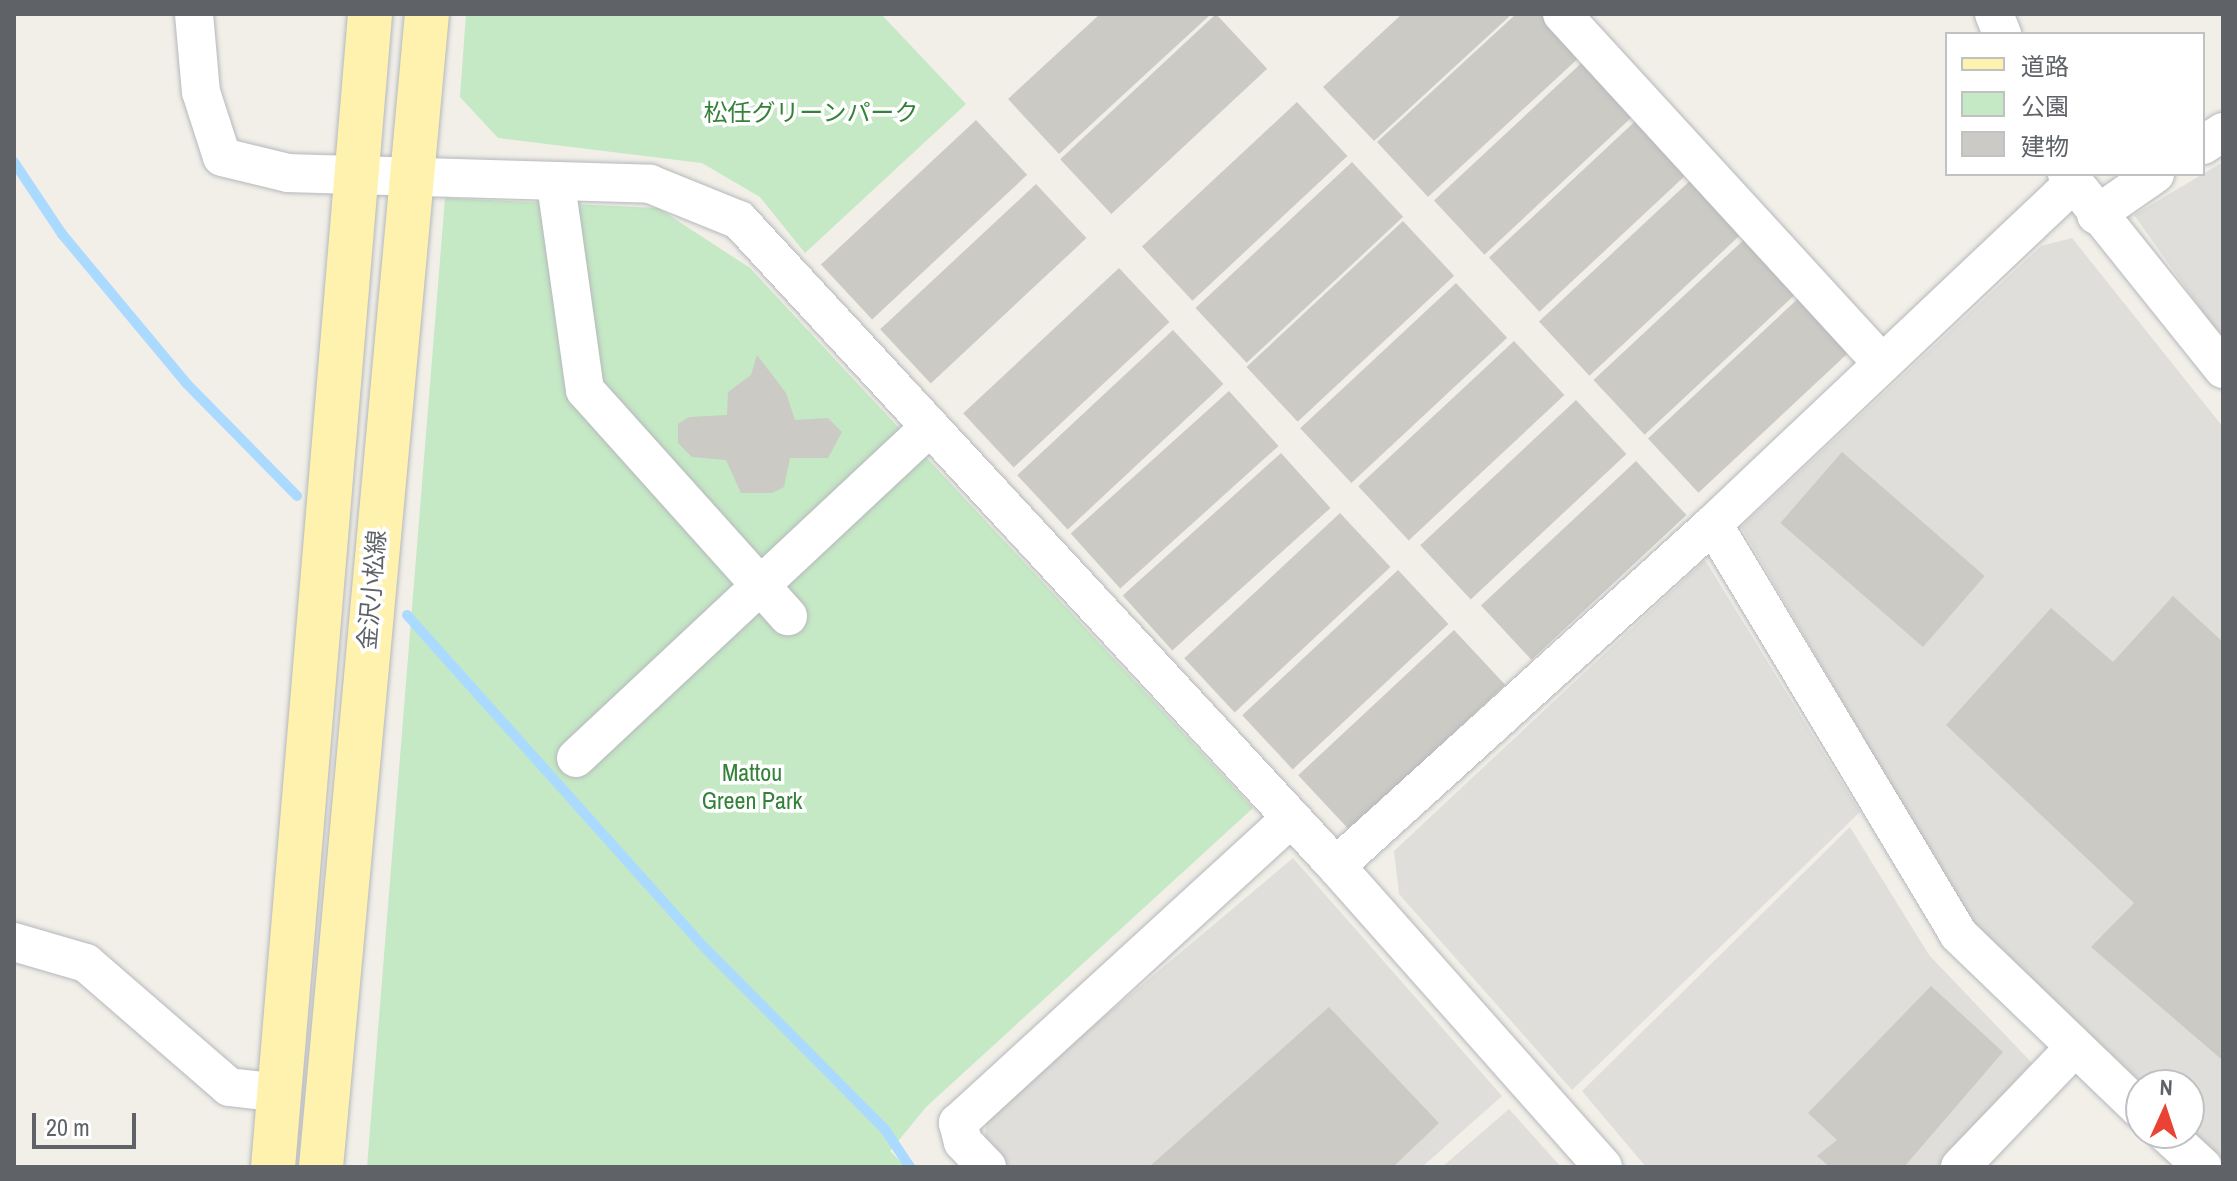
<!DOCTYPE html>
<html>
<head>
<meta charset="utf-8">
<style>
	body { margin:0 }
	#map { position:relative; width:2237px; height:1181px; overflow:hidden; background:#f1efe8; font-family:"Archivo Narrow","Noto Sans JP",sans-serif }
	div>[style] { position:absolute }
	.industrial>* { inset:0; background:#e0deda }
	.green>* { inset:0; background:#c5e8c5 }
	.stream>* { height:10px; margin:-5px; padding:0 5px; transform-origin:5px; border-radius:5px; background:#aadaff }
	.building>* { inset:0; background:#cccac5; transform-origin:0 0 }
	.roads { filter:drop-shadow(0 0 2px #b5b8bc) drop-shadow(0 0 2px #b5b8bc) }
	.minor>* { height:38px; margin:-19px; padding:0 19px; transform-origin:19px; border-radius:19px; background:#fff }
	.major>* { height:44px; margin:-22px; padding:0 22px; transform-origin:22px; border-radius:22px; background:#fff2af }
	span { translate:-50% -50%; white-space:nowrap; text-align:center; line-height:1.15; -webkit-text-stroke:7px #fff; paint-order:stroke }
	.park-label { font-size:24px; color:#348238 }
	.street-label { font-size:24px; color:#5f6368 }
	.frame { position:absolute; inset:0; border:16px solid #5f6368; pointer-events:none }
	.legend { position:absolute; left:1945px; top:32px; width:260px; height:144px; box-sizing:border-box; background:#fff; border:2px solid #bfc1c3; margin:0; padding:10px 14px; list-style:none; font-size:24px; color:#5f6368 }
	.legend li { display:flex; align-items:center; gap:16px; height:40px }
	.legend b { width:40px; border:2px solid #bfc1c3 }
	.north { position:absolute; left:2125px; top:1069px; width:80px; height:80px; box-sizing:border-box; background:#fff; border:2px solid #bfc1c3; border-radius:50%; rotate:3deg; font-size:22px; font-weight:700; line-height:32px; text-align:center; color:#5f6368 }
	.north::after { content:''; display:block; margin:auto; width:28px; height:36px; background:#ea4335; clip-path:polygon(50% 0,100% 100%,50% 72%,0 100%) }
	.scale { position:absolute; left:32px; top:1113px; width:104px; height:36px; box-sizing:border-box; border:4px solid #5f6368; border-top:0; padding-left:10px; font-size:24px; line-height:28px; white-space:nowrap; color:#5f6368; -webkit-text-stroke:6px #fff; paint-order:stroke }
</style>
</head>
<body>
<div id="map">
	<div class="industrial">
		<i style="clip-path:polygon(2223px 162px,2223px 340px,2134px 215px)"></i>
		<i style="clip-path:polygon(2072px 238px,2223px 427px,2223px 1161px,2189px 1128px,2189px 1085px,2144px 1085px,1968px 918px,1741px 527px,2041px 246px)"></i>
		<i style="clip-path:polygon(1705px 560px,1860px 812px,1572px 1090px,1399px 894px,1394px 851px)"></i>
		<i style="clip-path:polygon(1850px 827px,1929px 955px,2032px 1063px,1938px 1167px,1646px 1167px,1582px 1091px)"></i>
		<i style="clip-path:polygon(1293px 858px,1502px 1096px,1422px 1167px,1002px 1167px,984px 1146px,987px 1115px)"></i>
		<i style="clip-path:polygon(1509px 1109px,1561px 1167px,1442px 1167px)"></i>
	</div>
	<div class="green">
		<i style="clip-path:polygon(466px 14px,881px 14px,966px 104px,805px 253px,760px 197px,702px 163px,498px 138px,460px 97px)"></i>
		<i style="clip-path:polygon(445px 198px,658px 208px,750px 268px,1253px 808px,926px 1107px,890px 1151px,906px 1167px,367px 1167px)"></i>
	</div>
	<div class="stream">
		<i style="left:14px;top:162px;width:87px;rotate:56.3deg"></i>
		<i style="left:62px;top:234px;width:195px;rotate:50.2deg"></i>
		<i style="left:187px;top:384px;width:157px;rotate:45.5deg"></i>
		<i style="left:407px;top:615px;width:445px;rotate:48.2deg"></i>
		<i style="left:704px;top:947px;width:255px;rotate:45.2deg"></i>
		<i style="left:884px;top:1128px;width:47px;rotate:56.3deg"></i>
	</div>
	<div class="building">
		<i style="clip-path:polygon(1100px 14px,1211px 14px,1059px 154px,1008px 99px)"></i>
		<i style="left:1216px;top:14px;width:75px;height:213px;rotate:47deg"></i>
		<i style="clip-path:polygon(1402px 14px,1512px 14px,1374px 141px,1323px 87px)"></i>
		<i style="clip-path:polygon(1516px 14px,1548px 14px,1584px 53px,1428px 197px,1377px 142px)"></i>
		<i style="left:1589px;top:56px;width:74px;height:212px;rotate:47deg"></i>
		<i style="left:1297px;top:102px;width:74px;height:212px;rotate:47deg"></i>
		<i style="left:1644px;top:113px;width:74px;height:212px;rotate:47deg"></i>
		<i style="left:976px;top:120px;width:75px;height:212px;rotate:47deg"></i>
		<i style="left:1352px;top:162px;width:75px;height:214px;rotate:47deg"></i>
		<i style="left:1694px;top:177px;width:74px;height:212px;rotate:47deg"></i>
		<i style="left:1036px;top:184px;width:74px;height:213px;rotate:47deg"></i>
		<i style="left:1403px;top:221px;width:75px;height:214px;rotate:47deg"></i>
		<i style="left:1750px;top:234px;width:75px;height:214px;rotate:47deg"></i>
		<i style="left:1119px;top:268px;width:74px;height:213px;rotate:47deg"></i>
		<i style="left:1456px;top:283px;width:75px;height:213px;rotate:47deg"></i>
		<i style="left:1803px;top:294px;width:74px;height:212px;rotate:47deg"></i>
		<i style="left:1173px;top:330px;width:74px;height:213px;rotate:47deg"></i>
		<i style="left:1514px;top:341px;width:74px;height:213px;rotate:47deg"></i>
		<i style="clip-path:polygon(757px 355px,786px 393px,795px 420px,828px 418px,842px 432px,828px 458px,790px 458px,784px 487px,772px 493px,741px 493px,726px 460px,692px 457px,678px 443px,678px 424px,689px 417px,727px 415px,728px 392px,751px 375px)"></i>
		<i style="left:1229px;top:391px;width:74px;height:213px;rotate:48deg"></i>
		<i style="left:1576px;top:400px;width:74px;height:213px;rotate:47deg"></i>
		<i style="left:1842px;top:452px;width:189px;height:94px;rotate:41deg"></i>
		<i style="left:1281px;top:453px;width:74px;height:213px;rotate:48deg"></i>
		<i style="left:1636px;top:461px;width:74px;height:212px;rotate:47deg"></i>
		<i style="left:1340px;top:513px;width:74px;height:213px;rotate:47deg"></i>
		<i style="left:1398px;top:570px;width:74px;height:213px;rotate:47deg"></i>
		<i style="clip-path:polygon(2173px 596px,2223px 642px,2221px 1059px,2091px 947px,2134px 903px,1946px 725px,2051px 608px,2113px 662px)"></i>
		<i style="left:1454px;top:630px;width:75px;height:213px;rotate:47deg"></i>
		<i style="clip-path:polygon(1931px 986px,2003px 1052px,1904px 1167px,1830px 1167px,1817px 1156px,1837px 1140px,1808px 1113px)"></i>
		<i style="clip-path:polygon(1329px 1007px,1439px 1123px,1393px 1167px,1149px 1167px)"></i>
	</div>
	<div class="roads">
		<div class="minor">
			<i style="left:194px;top:14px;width:78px;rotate:84.9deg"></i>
			<i style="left:201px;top:92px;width:68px;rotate:72.1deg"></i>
			<i style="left:222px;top:157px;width:68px;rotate:13.6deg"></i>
			<i style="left:288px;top:173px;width:362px;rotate:1.7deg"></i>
			<i style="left:650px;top:184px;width:96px;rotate:22deg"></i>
			<i style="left:739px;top:220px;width:880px;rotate:47.26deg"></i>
			<i style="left:1336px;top:866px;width:509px;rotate:-42.21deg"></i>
			<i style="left:1713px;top:524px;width:494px;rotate:-43.4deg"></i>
			<i style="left:1562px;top:14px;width:469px;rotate:47.5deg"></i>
			<i style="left:1994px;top:14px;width:22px;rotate:68deg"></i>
			<i style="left:2203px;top:145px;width:24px;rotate:-33deg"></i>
			<i style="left:2067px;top:174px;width:250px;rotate:51.3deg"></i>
			<i style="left:556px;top:184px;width:208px;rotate:82deg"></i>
			<i style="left:585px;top:390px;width:304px;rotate:48.1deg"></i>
			<i style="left:2096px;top:215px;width:72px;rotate:-34.8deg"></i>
			<i style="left:1713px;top:524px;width:478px;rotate:59.1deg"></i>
			<i style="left:1958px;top:934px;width:254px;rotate:43.9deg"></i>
			<i style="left:576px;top:758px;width:485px;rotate:-43.1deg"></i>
			<i style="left:1336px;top:866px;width:402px;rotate:48.4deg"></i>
			<i style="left:14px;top:942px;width:75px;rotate:16.3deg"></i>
			<i style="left:86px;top:963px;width:189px;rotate:40.9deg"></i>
			<i style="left:229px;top:1087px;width:51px;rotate:6.7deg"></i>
			<i style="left:2166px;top:1133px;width:50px;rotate:42.6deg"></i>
			<i style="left:987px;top:1167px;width:35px;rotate:-134deg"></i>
			<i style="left:963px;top:1142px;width:20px;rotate:-105deg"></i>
			<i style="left:958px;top:1123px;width:452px;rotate:-42.5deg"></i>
			<i style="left:1960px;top:1167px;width:165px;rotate:-46.2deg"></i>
		</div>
		<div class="major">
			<i style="left:273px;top:1167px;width:1157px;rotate:-85.19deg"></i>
			<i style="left:321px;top:1167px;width:1158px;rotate:-84.75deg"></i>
		</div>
	</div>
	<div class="park-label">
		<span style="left:811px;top:113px">松任グリーンパーク</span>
		<span style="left:752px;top:787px">Mattou<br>Green Park</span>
	</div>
	<div class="street-label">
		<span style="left:372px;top:590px;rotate:-85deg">金沢小松線</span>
	</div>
	<div class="frame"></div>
	<ul class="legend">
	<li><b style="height:10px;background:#fff2af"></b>道路</li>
	<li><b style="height:22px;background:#c5e8c5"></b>公園</li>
	<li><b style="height:22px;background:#cccac5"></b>建物</li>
	</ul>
	<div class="north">N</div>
	<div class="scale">20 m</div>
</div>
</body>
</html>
